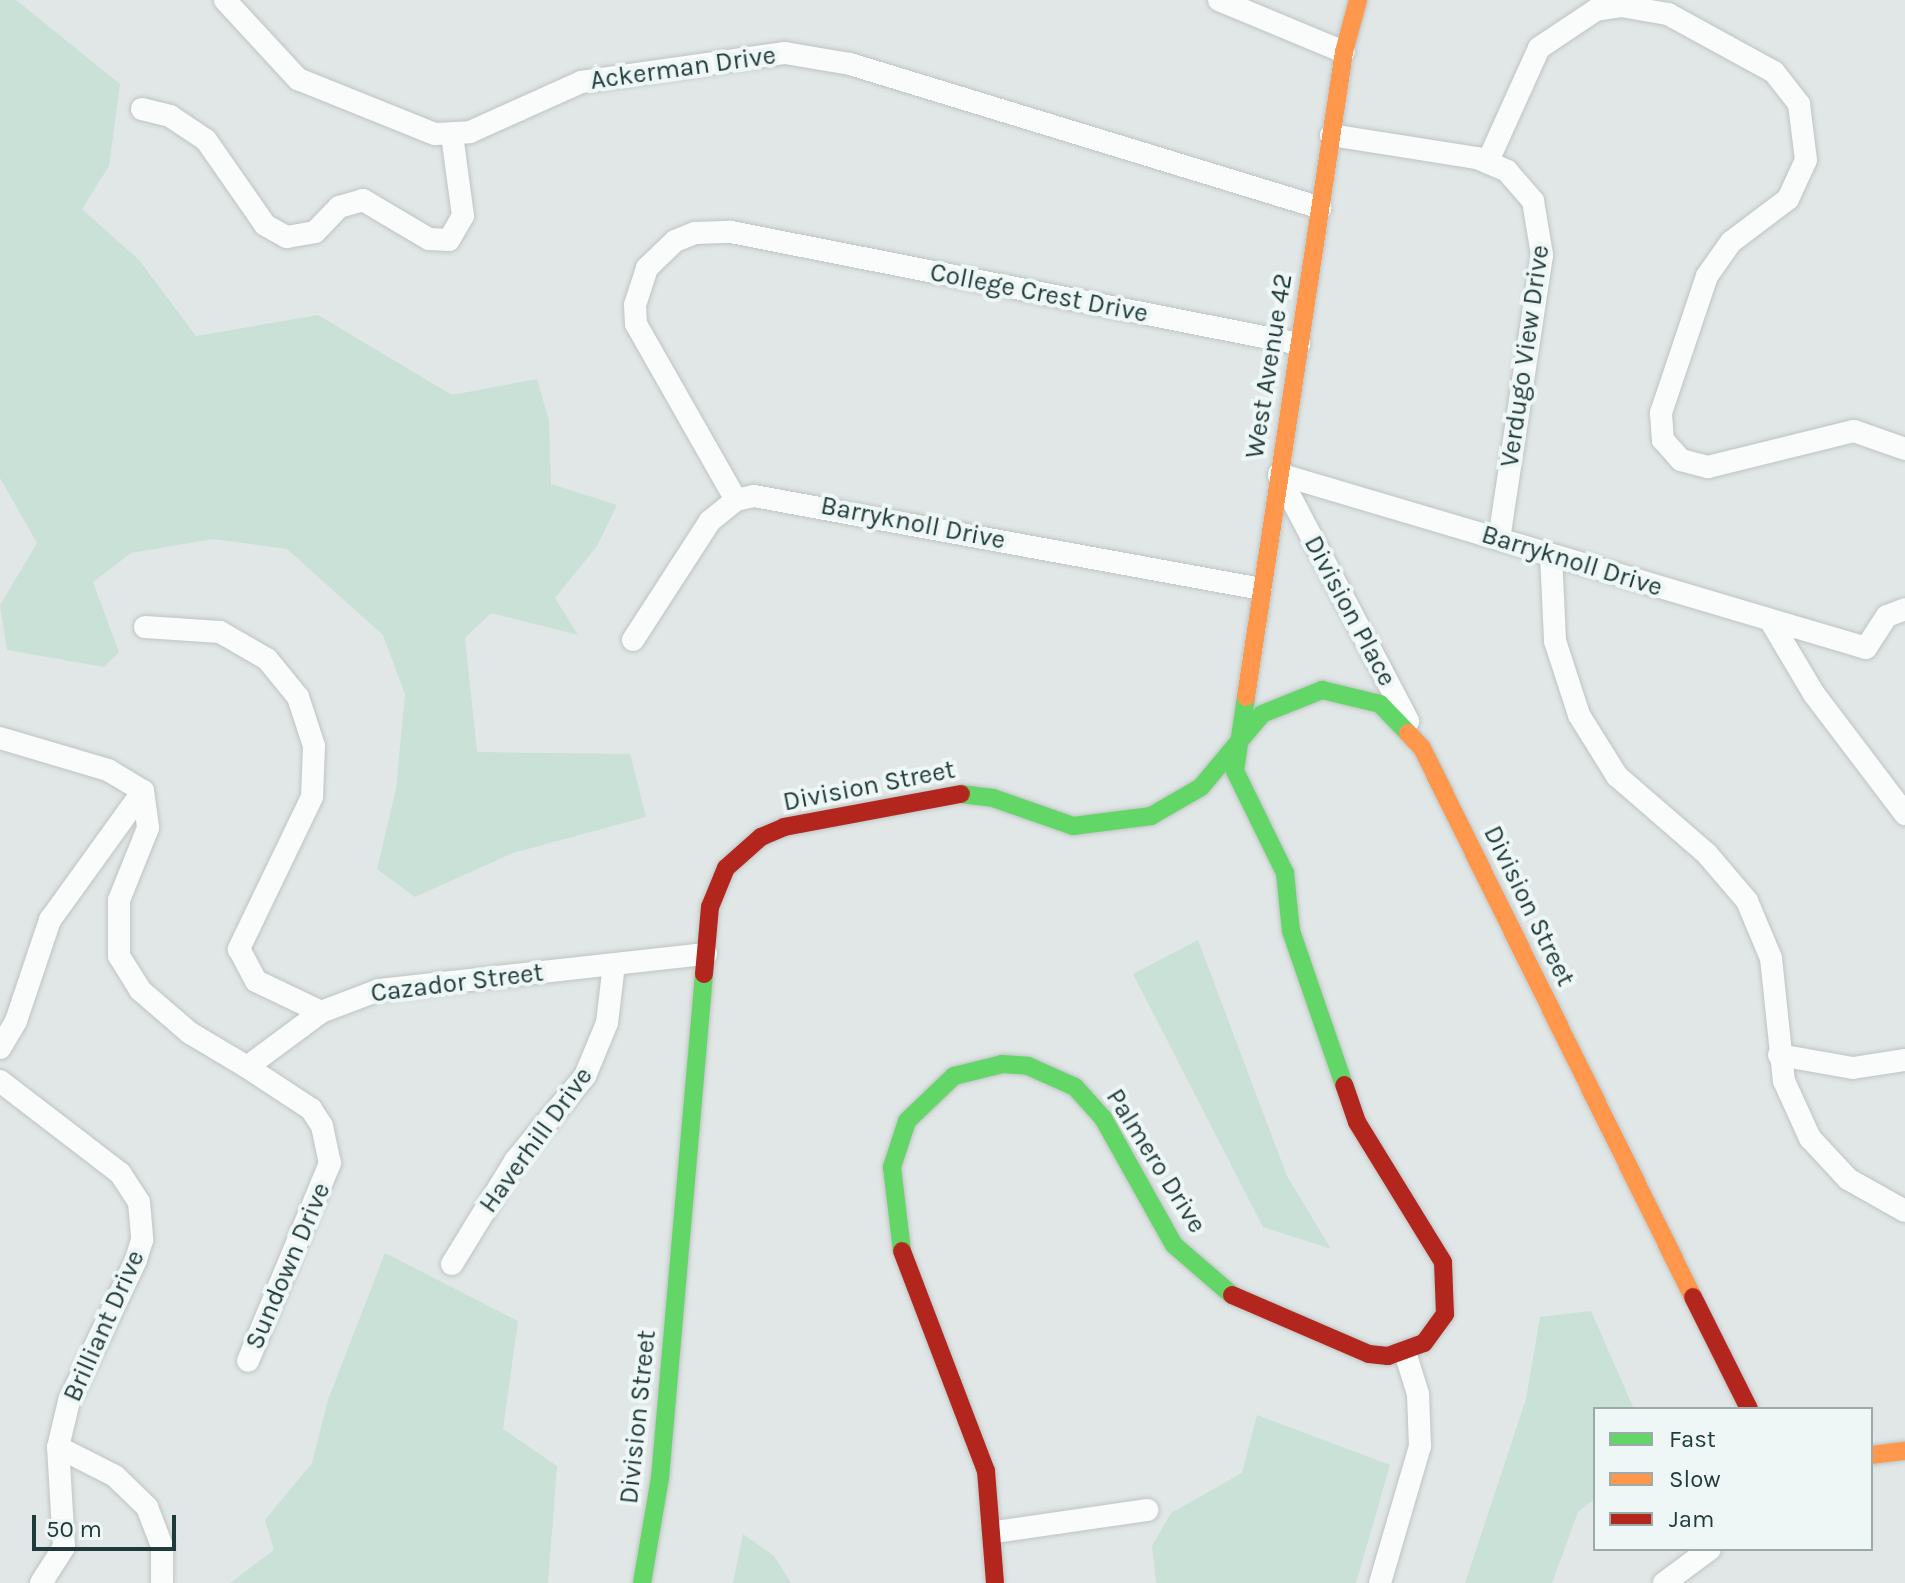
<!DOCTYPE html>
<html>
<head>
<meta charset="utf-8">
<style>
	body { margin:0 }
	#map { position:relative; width:1905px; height:1583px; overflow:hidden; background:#e1e7e6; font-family:Karla,sans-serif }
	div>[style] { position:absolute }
	.green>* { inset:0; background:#c9e1d7 }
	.roads { filter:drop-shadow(0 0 2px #bec4c3) drop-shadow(0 0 2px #bec4c3) }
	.street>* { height:22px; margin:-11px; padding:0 11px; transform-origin:11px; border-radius:11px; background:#fafbfb }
	.fast>* { height:18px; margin:-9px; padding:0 9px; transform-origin:9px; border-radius:9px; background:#63d668 }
	.slow>* { height:18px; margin:-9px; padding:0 9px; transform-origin:9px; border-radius:9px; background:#ff974d }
	.jam>* { height:18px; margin:-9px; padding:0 9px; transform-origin:9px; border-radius:9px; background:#b3261e }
	span { translate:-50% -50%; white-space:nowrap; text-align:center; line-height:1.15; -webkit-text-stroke:8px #eef7f5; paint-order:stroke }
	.street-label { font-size:26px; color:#1f3a3a }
	.legend { position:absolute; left:1593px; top:1407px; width:280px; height:144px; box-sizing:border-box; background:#eef7f5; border:2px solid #9babaa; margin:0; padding:10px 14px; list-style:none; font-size:24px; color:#1f3a3a }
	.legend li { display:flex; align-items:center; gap:16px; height:40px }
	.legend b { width:40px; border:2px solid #9babaa }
	.scale { position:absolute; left:32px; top:1515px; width:144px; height:36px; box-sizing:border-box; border:4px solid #1f3a3a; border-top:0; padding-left:10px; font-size:24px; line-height:28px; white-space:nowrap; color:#1f3a3a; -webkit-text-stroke:6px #eef7f5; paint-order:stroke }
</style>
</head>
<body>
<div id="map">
	<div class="green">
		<i style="clip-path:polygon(0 0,16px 0,120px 84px,109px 166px,82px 209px,139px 260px,196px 336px,318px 315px,452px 395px,537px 379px,549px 421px,551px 484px,617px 505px,597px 546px,555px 598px,578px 635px,491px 613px,465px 638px,477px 752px,630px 754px,646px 817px,513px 853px,415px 897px,377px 869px,396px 789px,405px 694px,383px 635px,287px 549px,213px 539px,131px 553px,93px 582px,119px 652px,104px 667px,7px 650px,0 605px,37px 543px,0 478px)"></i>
		<i style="clip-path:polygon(1198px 940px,1287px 1176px,1331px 1249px,1263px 1227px,1133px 974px)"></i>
		<i style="clip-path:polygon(385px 1253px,518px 1321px,503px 1429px,557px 1466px,548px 1583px,230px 1583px,274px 1550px,265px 1520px,312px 1463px,328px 1400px)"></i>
		<i style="clip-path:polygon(1591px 1311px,1634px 1409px,1595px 1409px,1595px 1499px,1578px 1512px,1552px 1583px,1465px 1583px,1526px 1399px,1540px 1317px)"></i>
		<i style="clip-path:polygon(1257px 1415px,1390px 1465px,1356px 1583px,1156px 1583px,1152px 1546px,1171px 1513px,1242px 1473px)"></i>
		<i style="clip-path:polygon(743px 1534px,774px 1556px,791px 1583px,733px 1583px)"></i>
	</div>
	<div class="roads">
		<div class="street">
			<i style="left:225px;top:0;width:108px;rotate:47.3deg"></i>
			<i style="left:298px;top:79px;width:148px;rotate:21.9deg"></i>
			<i style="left:435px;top:134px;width:35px;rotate:-3deg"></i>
			<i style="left:470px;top:132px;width:122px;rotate:-24.2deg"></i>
			<i style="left:581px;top:82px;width:206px;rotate:-8.1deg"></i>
			<i style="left:785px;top:53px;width:66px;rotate:9.6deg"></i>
			<i style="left:850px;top:64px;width:492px;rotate:17deg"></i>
			<i style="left:1219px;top:0;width:135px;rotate:22.6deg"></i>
			<i style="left:142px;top:109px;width:29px;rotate:14deg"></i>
			<i style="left:170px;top:116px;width:43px;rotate:33.7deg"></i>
			<i style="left:206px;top:140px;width:103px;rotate:55.2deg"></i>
			<i style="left:265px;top:225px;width:25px;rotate:29deg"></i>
			<i style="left:287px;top:237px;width:28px;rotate:-10deg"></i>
			<i style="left:315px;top:232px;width:35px;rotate:-46deg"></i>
			<i style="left:339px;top:207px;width:25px;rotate:-16deg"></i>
			<i style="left:363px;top:200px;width:77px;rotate:30.6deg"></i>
			<i style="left:429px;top:239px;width:20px;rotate:3deg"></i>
			<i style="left:449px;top:240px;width:28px;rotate:-60deg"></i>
			<i style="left:463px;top:216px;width:82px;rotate:-97.7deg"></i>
			<i style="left:1331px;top:135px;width:148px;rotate:9deg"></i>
			<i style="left:1477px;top:158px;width:33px;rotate:23deg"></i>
			<i style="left:1507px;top:171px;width:40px;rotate:49deg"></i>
			<i style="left:1533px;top:201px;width:55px;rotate:80.5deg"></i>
			<i style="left:1542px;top:255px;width:287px;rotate:98.6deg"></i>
			<i style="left:1488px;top:161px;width:124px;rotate:-65.7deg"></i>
			<i style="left:1539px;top:48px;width:69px;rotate:-33.7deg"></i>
			<i style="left:1596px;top:10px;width:25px;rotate:-9deg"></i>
			<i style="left:1621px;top:6px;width:48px;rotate:9.7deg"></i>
			<i style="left:1668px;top:14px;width:121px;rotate:28.7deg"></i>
			<i style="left:1774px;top:72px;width:41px;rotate:52deg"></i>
			<i style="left:1799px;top:104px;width:56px;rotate:82.9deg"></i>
			<i style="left:1806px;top:160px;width:43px;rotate:114.8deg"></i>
			<i style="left:1788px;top:199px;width:71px;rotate:143deg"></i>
			<i style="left:1731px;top:242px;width:42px;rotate:125.2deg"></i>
			<i style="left:1707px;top:276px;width:145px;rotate:108.6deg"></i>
			<i style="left:1661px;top:413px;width:27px;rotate:86deg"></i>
			<i style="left:1663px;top:440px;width:27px;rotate:48deg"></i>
			<i style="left:1681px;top:460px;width:28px;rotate:15deg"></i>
			<i style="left:1708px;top:467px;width:150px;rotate:-13.9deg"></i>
			<i style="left:1854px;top:431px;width:54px;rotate:19.4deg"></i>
			<i style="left:1279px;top:474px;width:612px;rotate:16.51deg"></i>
			<i style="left:1866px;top:648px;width:38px;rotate:-57deg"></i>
			<i style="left:1887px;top:616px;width:19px;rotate:-21deg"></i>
			<i style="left:1279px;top:475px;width:278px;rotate:62.3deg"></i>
			<i style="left:736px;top:500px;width:202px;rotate:-119.6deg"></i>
			<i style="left:636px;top:324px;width:19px;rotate:-93deg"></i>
			<i style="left:635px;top:305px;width:39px;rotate:-72deg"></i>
			<i style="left:647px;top:268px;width:39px;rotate:-44deg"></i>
			<i style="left:675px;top:241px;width:22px;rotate:-22deg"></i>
			<i style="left:695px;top:233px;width:36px;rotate:-2deg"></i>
			<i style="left:731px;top:232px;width:579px;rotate:11.15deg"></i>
			<i style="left:1551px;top:555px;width:86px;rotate:87.3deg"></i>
			<i style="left:1555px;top:641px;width:78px;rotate:72deg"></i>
			<i style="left:1579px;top:715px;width:72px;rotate:58.1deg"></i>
			<i style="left:1617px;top:776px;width:119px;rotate:40.9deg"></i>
			<i style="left:1707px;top:854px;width:62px;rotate:49.6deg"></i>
			<i style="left:1747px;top:901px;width:62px;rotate:67.2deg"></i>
			<i style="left:1771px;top:958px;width:124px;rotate:84deg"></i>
			<i style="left:1784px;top:1081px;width:63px;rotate:65.5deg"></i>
			<i style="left:1810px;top:1138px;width:56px;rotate:47.2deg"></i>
			<i style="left:1848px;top:1179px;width:65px;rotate:29.3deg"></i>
			<i style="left:1770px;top:620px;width:86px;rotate:59.3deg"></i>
			<i style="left:1814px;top:694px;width:151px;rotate:52.8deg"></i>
			<i style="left:145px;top:627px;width:75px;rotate:3.8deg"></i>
			<i style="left:220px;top:632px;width:54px;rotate:29.9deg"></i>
			<i style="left:267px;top:659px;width:49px;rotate:50.8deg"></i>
			<i style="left:298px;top:697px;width:52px;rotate:71.9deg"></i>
			<i style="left:314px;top:746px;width:51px;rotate:92.2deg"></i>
			<i style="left:312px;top:797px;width:169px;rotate:115.7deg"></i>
			<i style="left:239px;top:949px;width:36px;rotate:62deg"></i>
			<i style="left:256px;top:981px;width:72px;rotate:25.5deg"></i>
			<i style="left:633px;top:640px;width:142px;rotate:-57.1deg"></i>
			<i style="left:710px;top:521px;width:33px;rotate:-39deg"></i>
			<i style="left:736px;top:500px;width:18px;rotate:-13deg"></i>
			<i style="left:754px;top:496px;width:515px;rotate:10.39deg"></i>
			<i style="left:0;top:738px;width:113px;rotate:16.5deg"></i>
			<i style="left:108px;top:770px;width:41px;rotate:31deg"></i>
			<i style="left:143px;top:791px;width:37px;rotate:82deg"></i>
			<i style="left:148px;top:828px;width:78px;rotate:111.9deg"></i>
			<i style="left:119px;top:900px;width:56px;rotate:90deg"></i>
			<i style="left:119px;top:956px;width:40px;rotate:58deg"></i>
			<i style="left:140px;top:990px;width:66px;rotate:40.7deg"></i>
			<i style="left:190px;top:1033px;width:66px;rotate:30.8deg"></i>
			<i style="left:247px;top:1067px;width:92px;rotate:-36.6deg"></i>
			<i style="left:321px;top:1012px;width:62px;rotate:-20.8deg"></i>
			<i style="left:379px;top:990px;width:329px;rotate:-6.3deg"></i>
			<i style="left:0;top:1048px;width:31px;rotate:-59deg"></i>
			<i style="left:16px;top:1021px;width:107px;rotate:-71.4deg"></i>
			<i style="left:50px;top:920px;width:159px;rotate:-54.2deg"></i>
			<i style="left:1779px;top:1055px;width:75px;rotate:10deg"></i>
			<i style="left:1853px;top:1068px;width:53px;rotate:-8.7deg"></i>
			<i style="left:247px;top:1067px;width:77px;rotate:33.3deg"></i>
			<i style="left:311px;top:1109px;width:20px;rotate:57deg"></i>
			<i style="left:322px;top:1126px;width:38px;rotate:78deg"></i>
			<i style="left:330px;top:1163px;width:214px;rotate:112.5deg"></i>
			<i style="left:0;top:1081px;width:151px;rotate:37.5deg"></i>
			<i style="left:120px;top:1173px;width:35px;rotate:57deg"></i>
			<i style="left:139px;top:1202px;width:38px;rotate:85deg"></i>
			<i style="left:142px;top:1240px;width:21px;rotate:107deg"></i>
			<i style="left:136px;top:1260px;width:156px;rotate:115.4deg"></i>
			<i style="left:69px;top:1401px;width:47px;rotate:103.4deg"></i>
			<i style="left:58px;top:1447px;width:64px;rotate:27deg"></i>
			<i style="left:115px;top:1476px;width:45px;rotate:44.1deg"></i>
			<i style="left:147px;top:1507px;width:42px;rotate:69deg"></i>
			<i style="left:162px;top:1546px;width:37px;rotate:90deg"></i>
			<i style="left:452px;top:1264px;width:121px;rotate:-58.5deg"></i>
			<i style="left:515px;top:1161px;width:110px;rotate:-50.5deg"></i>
			<i style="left:585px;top:1076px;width:57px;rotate:-67.5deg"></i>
			<i style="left:607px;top:1023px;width:59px;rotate:-83.2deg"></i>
			<i style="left:995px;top:1532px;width:154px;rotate:-8.2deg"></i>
			<i style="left:41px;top:1583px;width:43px;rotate:-57.4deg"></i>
			<i style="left:64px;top:1547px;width:100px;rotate:-93.4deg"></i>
			<i style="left:1380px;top:1583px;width:143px;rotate:-73.7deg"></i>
			<i style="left:1420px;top:1446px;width:52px;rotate:-92.2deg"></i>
			<i style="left:1418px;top:1394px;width:44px;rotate:-107.2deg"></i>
			<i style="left:1664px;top:1583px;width:57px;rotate:-36.5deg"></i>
		</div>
		<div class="fast">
			<i style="left:1246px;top:697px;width:75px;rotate:98.5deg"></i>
			<i style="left:1235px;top:771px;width:114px;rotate:63.9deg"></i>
			<i style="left:1285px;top:873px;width:58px;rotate:84.1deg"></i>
			<i style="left:1291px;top:931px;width:163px;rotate:71deg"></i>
			<i style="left:961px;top:794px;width:32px;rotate:7deg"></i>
			<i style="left:993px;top:798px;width:85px;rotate:19.3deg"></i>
			<i style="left:1073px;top:826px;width:79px;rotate:-7.3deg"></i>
			<i style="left:1151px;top:816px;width:58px;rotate:-30.1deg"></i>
			<i style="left:1201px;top:787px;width:95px;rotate:-50.1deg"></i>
			<i style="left:1262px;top:714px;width:65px;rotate:-21.8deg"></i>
			<i style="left:1322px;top:690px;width:60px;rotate:13.6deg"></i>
			<i style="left:1380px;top:704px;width:40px;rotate:46deg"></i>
			<i style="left:902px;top:1251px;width:85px;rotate:-96.8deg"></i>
			<i style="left:892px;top:1167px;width:48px;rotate:-71.9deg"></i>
			<i style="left:907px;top:1121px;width:65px;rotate:-43.8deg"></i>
			<i style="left:954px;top:1076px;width:49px;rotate:-14deg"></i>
			<i style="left:1002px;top:1064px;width:26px;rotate:4deg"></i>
			<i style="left:1028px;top:1066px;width:51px;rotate:24.1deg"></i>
			<i style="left:1075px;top:1087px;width:42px;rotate:47.9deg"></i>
			<i style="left:1103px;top:1118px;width:145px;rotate:60.8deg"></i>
			<i style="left:1174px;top:1245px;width:77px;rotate:40.8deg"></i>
			<i style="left:642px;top:1583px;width:107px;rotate:-80.3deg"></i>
			<i style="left:660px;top:1478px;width:506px;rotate:-85.01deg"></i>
		</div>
		<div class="slow">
			<i style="left:1246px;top:697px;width:652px;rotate:-81.36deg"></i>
			<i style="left:1344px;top:52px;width:54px;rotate:-74.9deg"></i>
			<i style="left:1408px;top:733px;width:21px;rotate:47deg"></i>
			<i style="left:1422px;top:748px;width:612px;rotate:63.73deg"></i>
			<i style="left:1871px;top:1455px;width:34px;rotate:-7deg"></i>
		</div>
		<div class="jam">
			<i style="left:704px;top:974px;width:67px;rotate:-84.9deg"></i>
			<i style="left:710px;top:907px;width:42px;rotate:-67.7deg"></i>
			<i style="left:726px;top:868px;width:47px;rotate:-41.5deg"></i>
			<i style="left:761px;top:837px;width:25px;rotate:-23deg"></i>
			<i style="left:784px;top:827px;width:180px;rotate:-10.6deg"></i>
			<i style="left:902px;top:1251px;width:235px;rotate:69.1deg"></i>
			<i style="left:986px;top:1471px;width:112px;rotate:85.4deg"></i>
			<i style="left:1232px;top:1295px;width:149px;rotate:23.3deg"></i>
			<i style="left:1369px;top:1354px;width:19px;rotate:6deg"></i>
			<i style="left:1388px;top:1356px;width:38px;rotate:-20deg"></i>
			<i style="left:1424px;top:1343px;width:36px;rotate:-54deg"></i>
			<i style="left:1445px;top:1314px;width:52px;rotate:-92.2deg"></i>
			<i style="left:1443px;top:1262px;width:164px;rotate:-121.6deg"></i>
			<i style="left:1357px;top:1122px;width:39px;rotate:-109deg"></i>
			<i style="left:1693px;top:1297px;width:125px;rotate:63.4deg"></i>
		</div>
	</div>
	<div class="street-label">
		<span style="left:683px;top:68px;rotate:-8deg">Ackerman Drive</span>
		<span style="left:1039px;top:293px;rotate:11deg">College Crest Drive</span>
		<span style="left:1525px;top:356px;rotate:-82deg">Verdugo View Drive</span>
		<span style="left:1269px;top:366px;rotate:-81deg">West Avenue 42</span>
		<span style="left:913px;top:523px;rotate:11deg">Barryknoll Drive</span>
		<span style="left:1572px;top:561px;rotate:17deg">Barryknoll Drive</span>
		<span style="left:1350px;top:611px;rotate:62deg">Division Place</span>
		<span style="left:869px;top:786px;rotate:-11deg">Division Street</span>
		<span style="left:1529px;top:906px;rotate:64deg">Division Street</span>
		<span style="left:457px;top:983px;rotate:-7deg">Cazador Street</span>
		<span style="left:536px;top:1140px;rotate:-54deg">Haverhill Drive</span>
		<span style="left:1156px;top:1161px;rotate:58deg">Palmero Drive</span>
		<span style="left:288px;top:1266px;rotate:-67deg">Sundown Drive</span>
		<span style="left:104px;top:1326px;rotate:-66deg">Brilliant Drive</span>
		<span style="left:638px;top:1417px;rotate:-84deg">Division Street</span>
	</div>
	<ul class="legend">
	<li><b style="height:10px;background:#63d668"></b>Fast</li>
	<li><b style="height:10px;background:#ff974d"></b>Slow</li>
	<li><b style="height:10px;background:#b3261e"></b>Jam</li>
	</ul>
	<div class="scale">50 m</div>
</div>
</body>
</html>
